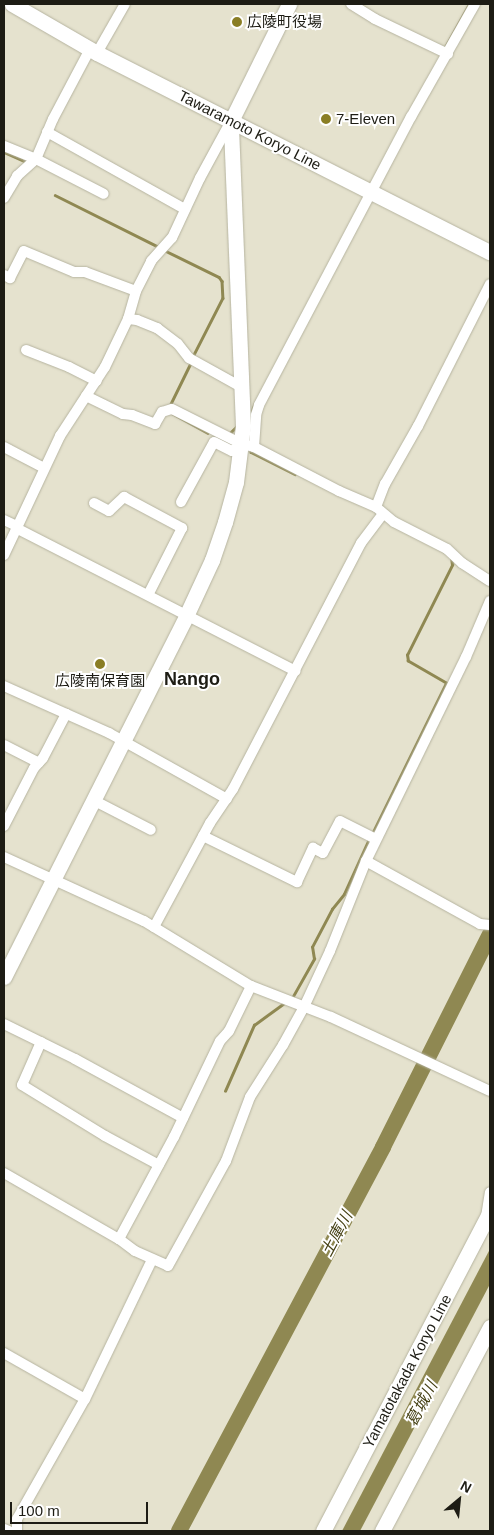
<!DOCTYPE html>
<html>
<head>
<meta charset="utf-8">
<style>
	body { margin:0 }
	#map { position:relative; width:494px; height:1535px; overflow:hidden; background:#e5e2ce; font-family:Helvetica,"Noto Sans JP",sans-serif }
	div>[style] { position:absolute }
	.water>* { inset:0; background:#8f8852 }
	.stream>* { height:2.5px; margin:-1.25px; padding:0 1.25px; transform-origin:1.25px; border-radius:1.25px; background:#8f8852 }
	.river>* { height:16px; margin:-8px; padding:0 8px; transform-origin:8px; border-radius:8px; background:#8f8852 }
	.roads { filter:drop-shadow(0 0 1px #b6b4a0) drop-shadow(0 0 1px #b6b4a0) }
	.street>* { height:10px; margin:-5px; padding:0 5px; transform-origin:5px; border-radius:5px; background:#fff }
	.secondary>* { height:15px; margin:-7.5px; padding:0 7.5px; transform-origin:7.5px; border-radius:7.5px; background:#fff }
	.dots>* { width:14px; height:14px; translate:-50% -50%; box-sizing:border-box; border:2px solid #fff; border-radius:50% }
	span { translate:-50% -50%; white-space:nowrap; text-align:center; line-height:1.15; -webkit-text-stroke:4px #fff; paint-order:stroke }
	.poi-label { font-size:15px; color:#1d1c14 }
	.left { translate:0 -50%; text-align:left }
	.street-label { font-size:15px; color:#1d1c14 }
	.water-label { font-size:16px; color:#443f13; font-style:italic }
	.quarter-label { font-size:18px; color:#1d1c14; font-weight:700 }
	.frame { position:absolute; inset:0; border:5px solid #1d1c14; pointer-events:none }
	.north { position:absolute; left:434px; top:1475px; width:50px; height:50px; -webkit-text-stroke:4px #fff; paint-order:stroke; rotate:28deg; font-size:14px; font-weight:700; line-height:20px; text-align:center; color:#1d1c14 }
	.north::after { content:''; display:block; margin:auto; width:18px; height:22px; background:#1d1c14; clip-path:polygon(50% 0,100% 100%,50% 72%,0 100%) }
	.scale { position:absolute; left:10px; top:1502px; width:138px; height:22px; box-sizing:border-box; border:2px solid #1d1c14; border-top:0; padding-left:6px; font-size:15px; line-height:18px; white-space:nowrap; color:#1d1c14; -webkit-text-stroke:4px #fff; paint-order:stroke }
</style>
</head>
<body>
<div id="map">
	<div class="water">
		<i style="clip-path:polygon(490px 1249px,490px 1284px,360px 1531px,342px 1531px)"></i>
	</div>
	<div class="stream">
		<i style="left:444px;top:49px;width:51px;rotate:-60.9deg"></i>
		<i style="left:4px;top:152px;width:24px;rotate:24deg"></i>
		<i style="left:55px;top:195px;width:116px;rotate:26.6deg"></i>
		<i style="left:164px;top:250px;width:61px;rotate:26.1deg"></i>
		<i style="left:219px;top:277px;width:5px;rotate:53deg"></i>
		<i style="left:222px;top:281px;width:17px;rotate:87deg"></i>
		<i style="left:223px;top:298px;width:66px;rotate:117deg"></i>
		<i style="left:169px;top:407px;width:50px;rotate:-63.9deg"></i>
		<i style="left:170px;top:412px;width:43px;rotate:28.9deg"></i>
		<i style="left:251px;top:424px;width:11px;rotate:-90deg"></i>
		<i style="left:251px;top:413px;width:9px;rotate:-69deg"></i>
		<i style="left:229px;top:434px;width:10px;rotate:-45deg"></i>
		<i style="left:251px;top:450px;width:2px;rotate:90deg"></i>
		<i style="left:251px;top:452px;width:49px;rotate:26.6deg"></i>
		<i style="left:372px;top:834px;width:168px;rotate:-63.9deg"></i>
		<i style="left:446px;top:683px;width:44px;rotate:-149.9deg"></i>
		<i style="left:408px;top:661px;width:6px;rotate:-99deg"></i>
		<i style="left:407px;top:655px;width:101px;rotate:-63.4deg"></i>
		<i style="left:452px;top:565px;width:8px;rotate:-97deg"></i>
		<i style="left:292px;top:998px;width:45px;rotate:-60.6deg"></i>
		<i style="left:314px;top:959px;width:12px;rotate:-99deg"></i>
		<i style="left:312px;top:947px;width:43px;rotate:-62.2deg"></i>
		<i style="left:332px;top:909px;width:19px;rotate:-51deg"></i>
		<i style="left:344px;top:894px;width:60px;rotate:-65.6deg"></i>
		<i style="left:225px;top:1091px;width:72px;rotate:-66.3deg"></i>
		<i style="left:254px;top:1025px;width:39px;rotate:-36deg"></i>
	</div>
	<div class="river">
		<i style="left:179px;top:1531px;width:435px;rotate:-62deg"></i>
		<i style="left:383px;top:1147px;width:238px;rotate:-63.3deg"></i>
	</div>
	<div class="roads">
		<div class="street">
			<i style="left:351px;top:4px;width:28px;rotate:32deg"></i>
			<i style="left:375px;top:19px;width:81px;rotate:25.6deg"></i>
			<i style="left:97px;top:53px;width:56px;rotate:-60.3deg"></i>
			<i style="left:47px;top:132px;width:158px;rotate:29.2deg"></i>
			<i style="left:4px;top:146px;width:35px;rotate:22deg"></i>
			<i style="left:36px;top:159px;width:76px;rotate:27.2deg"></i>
			<i style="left:4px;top:198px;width:26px;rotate:-59deg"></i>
			<i style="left:17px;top:176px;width:25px;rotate:-42deg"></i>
			<i style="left:36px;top:159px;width:43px;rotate:-67deg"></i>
			<i style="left:53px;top:119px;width:79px;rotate:-62.1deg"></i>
			<i style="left:4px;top:275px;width:7px;rotate:27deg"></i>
			<i style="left:10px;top:278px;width:30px;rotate:-63deg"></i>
			<i style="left:24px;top:251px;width:54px;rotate:22.8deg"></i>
			<i style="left:74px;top:272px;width:11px"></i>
			<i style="left:85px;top:272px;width:54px;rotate:20.4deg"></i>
			<i style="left:128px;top:319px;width:9px;rotate:6deg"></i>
			<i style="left:137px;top:320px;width:22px;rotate:22deg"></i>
			<i style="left:157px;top:328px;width:26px;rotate:37deg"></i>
			<i style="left:178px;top:344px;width:18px;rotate:52deg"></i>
			<i style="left:189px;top:358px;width:60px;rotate:29.1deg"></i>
			<i style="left:26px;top:350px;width:46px;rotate:21.6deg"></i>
			<i style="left:69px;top:367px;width:31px;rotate:27deg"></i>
			<i style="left:86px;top:396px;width:41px;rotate:25.9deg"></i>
			<i style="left:123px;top:414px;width:9px;rotate:6deg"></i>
			<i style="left:132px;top:415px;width:25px;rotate:21deg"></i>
			<i style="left:155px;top:424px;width:14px;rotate:-60deg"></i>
			<i style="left:162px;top:412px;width:10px;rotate:-17deg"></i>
			<i style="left:172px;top:409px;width:78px;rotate:26.6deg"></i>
			<i style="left:242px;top:444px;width:12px;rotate:14deg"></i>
			<i style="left:254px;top:447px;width:96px;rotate:27.4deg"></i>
			<i style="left:339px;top:491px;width:40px;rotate:23.4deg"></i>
			<i style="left:376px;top:507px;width:23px;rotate:40deg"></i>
			<i style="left:394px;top:522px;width:59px;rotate:27deg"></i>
			<i style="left:447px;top:549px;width:21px;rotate:43deg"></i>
			<i style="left:462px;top:563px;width:33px;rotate:33deg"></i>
			<i style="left:4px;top:447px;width:45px;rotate:27.7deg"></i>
			<i style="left:254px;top:447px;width:32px;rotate:-86deg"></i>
			<i style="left:256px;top:415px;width:10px;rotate:-73deg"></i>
			<i style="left:259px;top:405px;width:326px;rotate:-62.2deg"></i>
			<i style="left:411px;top:117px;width:130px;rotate:-60.5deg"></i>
			<i style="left:181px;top:502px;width:68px;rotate:-61.2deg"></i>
			<i style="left:214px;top:442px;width:20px;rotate:27deg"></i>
			<i style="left:232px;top:451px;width:12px;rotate:-35deg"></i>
			<i style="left:94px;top:503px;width:17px;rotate:28deg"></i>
			<i style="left:109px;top:511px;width:21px;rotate:-43deg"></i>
			<i style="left:124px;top:497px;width:66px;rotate:28.1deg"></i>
			<i style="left:182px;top:528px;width:75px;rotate:116.9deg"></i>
			<i style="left:376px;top:507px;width:25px;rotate:-69deg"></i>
			<i style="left:385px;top:484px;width:67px;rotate:-60.4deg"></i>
			<i style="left:418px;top:426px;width:159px;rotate:-63.1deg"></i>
			<i style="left:4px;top:520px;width:14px;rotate:25deg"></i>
			<i style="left:16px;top:528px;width:314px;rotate:27.1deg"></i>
			<i style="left:4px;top:555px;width:132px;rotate:-64.8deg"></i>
			<i style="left:60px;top:436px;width:82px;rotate:-56.9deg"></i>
			<i style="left:105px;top:367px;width:53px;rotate:-64.4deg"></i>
			<i style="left:128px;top:319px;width:29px;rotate:-74deg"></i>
			<i style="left:136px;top:291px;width:34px;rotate:-63deg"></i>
			<i style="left:151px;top:261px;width:31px;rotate:-48deg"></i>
			<i style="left:172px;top:238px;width:66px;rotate:-65deg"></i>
			<i style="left:200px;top:178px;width:65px;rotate:-61.5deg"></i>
			<i style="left:4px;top:686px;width:115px;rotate:24.1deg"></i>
			<i style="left:109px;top:733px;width:135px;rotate:29.2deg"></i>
			<i style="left:4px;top:745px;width:39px;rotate:27deg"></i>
			<i style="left:93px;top:800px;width:65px;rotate:27.3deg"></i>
			<i style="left:4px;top:826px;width:65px;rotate:-62.7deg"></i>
			<i style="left:34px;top:768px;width:13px;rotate:-48deg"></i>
			<i style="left:43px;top:758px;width:50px;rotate:-62.4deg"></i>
			<i style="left:203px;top:836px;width:105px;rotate:26.1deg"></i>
			<i style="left:297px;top:882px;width:38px;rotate:-65deg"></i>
			<i style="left:313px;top:848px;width:11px;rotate:27deg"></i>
			<i style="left:323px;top:853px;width:36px;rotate:-62deg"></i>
			<i style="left:340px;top:821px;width:40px;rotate:26.6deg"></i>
			<i style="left:4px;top:857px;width:154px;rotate:24.6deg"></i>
			<i style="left:144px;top:921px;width:125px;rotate:31.3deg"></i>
			<i style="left:251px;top:986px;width:86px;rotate:21.2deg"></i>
			<i style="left:331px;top:1017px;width:175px;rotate:25deg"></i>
			<i style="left:366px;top:861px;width:130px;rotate:28.9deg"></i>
			<i style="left:480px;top:924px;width:10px;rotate:6deg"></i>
			<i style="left:154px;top:927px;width:118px;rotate:-61.7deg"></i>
			<i style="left:210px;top:823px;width:41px;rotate:-55.9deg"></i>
			<i style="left:233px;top:789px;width:277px;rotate:-62.5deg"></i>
			<i style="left:361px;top:543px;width:36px;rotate:-53deg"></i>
			<i style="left:4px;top:1024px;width:79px;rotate:26.2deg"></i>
			<i style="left:75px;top:1059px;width:123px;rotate:28.6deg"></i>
			<i style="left:41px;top:1042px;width:47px;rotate:113.8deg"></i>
			<i style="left:22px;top:1085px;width:97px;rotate:31.6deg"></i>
			<i style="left:105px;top:1136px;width:61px;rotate:28.2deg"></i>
			<i style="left:4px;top:1173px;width:133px;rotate:29.9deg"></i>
			<i style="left:119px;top:1239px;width:20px;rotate:37deg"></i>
			<i style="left:135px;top:1251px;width:36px;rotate:24deg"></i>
			<i style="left:168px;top:1266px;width:120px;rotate:-61.1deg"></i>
			<i style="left:226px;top:1161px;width:68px;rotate:-69.4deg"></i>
			<i style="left:250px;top:1097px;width:62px;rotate:-57.6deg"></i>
			<i style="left:283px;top:1045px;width:43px;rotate:-61.1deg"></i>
			<i style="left:304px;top:1007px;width:62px;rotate:-65.1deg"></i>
			<i style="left:330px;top:951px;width:97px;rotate:-68.2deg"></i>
			<i style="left:366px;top:861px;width:227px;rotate:-63.9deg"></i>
			<i style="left:466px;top:657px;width:61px;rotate:-66.8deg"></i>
			<i style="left:486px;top:1217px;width:25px;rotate:-81deg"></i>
			<i style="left:119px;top:1239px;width:116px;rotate:-61.7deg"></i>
			<i style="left:174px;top:1137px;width:106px;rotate:-64.4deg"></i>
			<i style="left:220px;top:1041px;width:13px;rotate:-48deg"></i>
			<i style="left:229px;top:1031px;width:50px;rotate:-63.9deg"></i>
			<i style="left:4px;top:1353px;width:93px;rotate:29.6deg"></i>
			<i style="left:4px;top:1529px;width:5px;rotate:22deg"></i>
			<i style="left:17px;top:1531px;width:12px;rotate:-90deg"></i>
			<i style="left:17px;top:1519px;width:138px;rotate:-60.5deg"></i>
			<i style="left:85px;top:1399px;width:154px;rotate:-64.3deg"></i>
		</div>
		<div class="secondary">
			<i style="left:12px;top:4px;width:98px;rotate:30deg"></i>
			<i style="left:97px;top:53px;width:441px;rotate:26.9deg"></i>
			<i style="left:4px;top:977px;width:404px;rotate:-63.2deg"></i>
			<i style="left:186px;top:616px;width:62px;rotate:-65.1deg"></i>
			<i style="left:212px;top:560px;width:40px;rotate:-71.1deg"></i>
			<i style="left:225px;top:522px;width:41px;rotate:-74.6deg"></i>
			<i style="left:236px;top:482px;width:56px;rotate:-82.9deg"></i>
			<i style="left:243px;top:426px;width:305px;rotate:-92.3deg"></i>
			<i style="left:231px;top:121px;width:131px;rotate:-63.6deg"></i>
			<i style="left:323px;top:1531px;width:361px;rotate:-62.4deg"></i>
			<i style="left:382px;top:1531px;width:231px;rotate:-62.1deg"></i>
		</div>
	</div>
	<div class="dots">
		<i style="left:237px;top:22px;background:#8a7e25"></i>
		<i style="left:326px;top:119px;background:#8a7e25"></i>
		<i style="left:100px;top:664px;background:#8a7e25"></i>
	</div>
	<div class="poi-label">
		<span class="left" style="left:247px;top:22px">広陵町役場</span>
		<span class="left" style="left:336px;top:119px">7-Eleven</span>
		<span style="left:100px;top:681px">広陵南保育園</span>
	</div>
	<div class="street-label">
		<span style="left:250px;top:130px;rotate:27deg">Tawaramoto Koryo Line</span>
		<span style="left:407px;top:1371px;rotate:-62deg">Yamatotakada Koryo Line</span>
	</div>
	<div class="water-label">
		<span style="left:337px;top:1234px;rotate:-62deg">土庫川</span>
		<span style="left:422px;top:1404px;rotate:-62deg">葛城川</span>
	</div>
	<div class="quarter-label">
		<span style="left:192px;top:679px">Nango</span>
	</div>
	<div class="frame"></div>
	<div class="north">N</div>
	<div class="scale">100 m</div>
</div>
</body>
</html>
